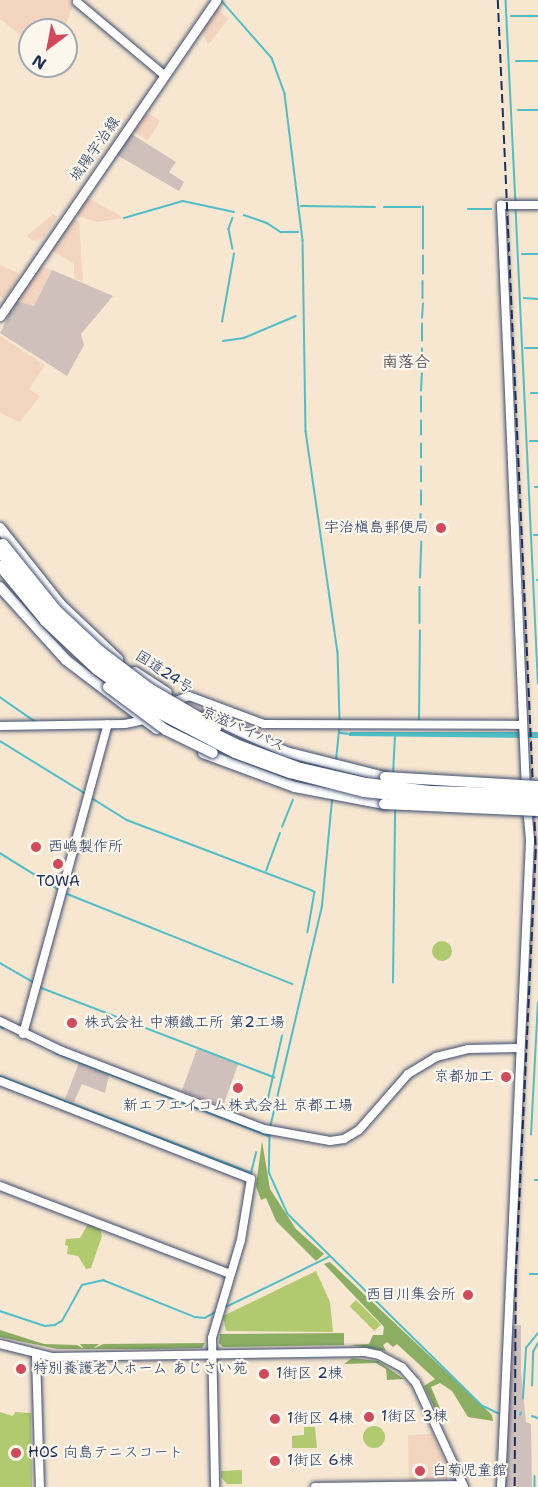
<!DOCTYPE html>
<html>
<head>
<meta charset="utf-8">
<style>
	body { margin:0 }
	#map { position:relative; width:538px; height:1487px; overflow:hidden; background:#f7e7d1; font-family:"Shantell Sans","Klee One",sans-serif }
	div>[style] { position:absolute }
	.built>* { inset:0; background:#f3d4bf; transform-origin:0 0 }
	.industrial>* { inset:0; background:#cfc0bb; transform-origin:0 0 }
	.green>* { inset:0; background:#b1ca6f; transform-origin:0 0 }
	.round { border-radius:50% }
	.forest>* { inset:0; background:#8cae62 }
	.water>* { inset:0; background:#50bec6 }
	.stream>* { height:1.5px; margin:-0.75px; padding:0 0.75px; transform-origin:0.75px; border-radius:0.75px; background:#50bec6 }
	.roads { filter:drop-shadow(0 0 2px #3c4b6f) drop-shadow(0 0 2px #3c4b6f) }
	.minor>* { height:8px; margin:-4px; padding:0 4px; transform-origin:4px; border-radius:4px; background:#fff }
	.major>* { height:9px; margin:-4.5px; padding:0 4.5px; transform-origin:4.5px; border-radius:4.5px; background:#fff }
	.highway>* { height:10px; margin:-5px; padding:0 5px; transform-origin:5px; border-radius:5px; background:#fff }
	.rail>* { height:1.5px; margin-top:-0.75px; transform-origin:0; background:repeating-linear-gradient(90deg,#1b2f5e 0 9px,transparent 0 13.5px) }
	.bridges { filter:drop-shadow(0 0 2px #3c4b6f) drop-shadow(0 0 2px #3c4b6f) }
	.highway-bridge>* { height:10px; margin:-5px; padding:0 5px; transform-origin:5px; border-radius:5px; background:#fff }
	.dots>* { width:16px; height:16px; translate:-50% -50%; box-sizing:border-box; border:3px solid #fbf7ec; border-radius:50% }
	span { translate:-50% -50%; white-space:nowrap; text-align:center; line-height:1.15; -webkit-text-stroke:4.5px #fbf7ec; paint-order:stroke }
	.street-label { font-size:15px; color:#1b2f5e }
	.poi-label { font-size:15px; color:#1b2f5e }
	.right { translate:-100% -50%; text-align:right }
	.left { translate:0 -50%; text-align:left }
	.neighbourhood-label { font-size:16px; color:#5d555e; font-weight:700 }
	.north { position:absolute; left:18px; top:18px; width:60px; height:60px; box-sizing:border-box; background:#fbf7ec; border:2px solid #a1a7b3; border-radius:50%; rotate:212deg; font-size:16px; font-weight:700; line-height:24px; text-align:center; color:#1b2f5e }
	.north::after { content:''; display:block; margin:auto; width:21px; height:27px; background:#d1495b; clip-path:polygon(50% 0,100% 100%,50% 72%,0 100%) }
</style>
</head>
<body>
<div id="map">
	<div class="built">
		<i style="clip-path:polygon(0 0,75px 0,64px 30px,30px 30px,30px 43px,0 19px)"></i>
		<i style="clip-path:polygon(216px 7px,228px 19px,208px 45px,201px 29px)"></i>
		<i style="left:144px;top:111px;width:19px;height:23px;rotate:32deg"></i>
		<i style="clip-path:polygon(86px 197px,124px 218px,97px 222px,76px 215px)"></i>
		<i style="clip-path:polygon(53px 214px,57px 217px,43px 238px,34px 241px,27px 236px)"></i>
		<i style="clip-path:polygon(73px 219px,79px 222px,83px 282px,74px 278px,74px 264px,50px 249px)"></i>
		<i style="clip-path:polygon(0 265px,20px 274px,5px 298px,0 297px)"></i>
		<i style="clip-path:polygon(41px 266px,52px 270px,34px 306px,16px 301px)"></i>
		<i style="clip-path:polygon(0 336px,45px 365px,29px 389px,40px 396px,20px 422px,0 413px)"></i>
		<i style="clip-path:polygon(432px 1434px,450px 1474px,447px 1481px,409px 1482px,408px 1435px)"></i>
	</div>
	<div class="industrial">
		<i style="clip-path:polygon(130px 133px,176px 162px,169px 172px,184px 182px,179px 191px,115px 154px)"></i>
		<i style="clip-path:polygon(52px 270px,113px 296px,81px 334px,84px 345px,67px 376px,0 333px,16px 301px,34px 306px)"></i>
		<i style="left:197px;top:1049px;width:44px;height:45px;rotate:20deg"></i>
		<i style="clip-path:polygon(79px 1063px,109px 1075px,105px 1093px,82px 1084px,74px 1102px,65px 1099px)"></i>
		<i style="clip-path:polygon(521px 1325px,521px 1371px,526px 1422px,531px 1424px,532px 1487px,503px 1487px,509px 1347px,512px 1326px)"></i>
	</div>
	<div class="green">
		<i class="round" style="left:432px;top:941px;width:20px;height:20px"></i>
		<i style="clip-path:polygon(88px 1224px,100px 1229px,102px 1236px,91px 1268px,86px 1269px,78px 1256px,67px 1254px,68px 1246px,65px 1245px,66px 1239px,80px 1238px)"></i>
		<i style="clip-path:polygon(316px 1271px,330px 1302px,333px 1332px,226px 1331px,223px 1316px)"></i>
		<i style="left:356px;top:1300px;width:35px;height:9px;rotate:45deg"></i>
		<i style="clip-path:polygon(0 1412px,13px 1416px,15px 1412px,31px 1413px,32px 1487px,0 1487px)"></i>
		<i class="round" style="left:363px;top:1426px;width:22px;height:22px"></i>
		<i style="clip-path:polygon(304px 1427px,315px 1427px,317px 1448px,292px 1448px,292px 1436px,304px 1435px)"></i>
		<i style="clip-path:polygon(242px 1470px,242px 1484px,227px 1484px,221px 1477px,221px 1471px)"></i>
	</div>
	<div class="forest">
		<i style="clip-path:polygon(262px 1141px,270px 1189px,296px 1229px,324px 1254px,316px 1261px,276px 1221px,266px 1198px,261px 1200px,256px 1186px)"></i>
		<i style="clip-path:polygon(330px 1262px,492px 1415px,493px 1421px,468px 1417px,452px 1391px,440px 1383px,431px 1387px,442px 1413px,438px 1415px,424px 1386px,435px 1379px,397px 1344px,393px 1347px,387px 1342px,383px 1345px,386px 1351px,350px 1345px,369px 1344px,373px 1335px,383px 1335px,384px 1327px,324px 1264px)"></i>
		<i style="clip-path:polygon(0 1330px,44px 1344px,77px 1345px,84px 1349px,80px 1344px,99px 1344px,93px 1349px,103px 1344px,205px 1343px,202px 1348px,150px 1349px,57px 1349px,0 1337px)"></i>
		<i style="clip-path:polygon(344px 1333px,344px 1345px,223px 1347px,219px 1343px,220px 1334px)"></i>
		<i style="clip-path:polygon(352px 1358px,378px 1361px,404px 1379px,387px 1380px,386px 1369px,376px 1363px,344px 1364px)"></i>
	</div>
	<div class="water">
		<i style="clip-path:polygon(350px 732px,538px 732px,538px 738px,349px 736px)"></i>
	</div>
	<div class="stream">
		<i style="left:221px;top:0;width:77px;rotate:48.7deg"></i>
		<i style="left:272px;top:58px;width:38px;rotate:70deg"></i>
		<i style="left:285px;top:94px;width:147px;rotate:83deg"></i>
		<i style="left:303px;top:240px;width:191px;rotate:89.1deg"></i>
		<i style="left:306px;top:431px;width:223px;rotate:81.8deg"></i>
		<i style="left:338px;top:652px;width:69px;rotate:88.3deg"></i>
		<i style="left:506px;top:0;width:203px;rotate:87.2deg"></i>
		<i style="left:511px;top:16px;width:27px"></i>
		<i style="left:516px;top:61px;width:22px"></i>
		<i style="left:518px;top:110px;width:20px"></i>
		<i style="left:301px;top:206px;width:74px;rotate:0.8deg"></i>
		<i style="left:384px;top:207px;width:36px"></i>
		<i style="left:516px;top:208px;width:476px;rotate:87.3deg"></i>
		<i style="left:468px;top:209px;width:23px"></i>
		<i style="left:244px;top:215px;width:24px;rotate:19deg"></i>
		<i style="left:267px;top:223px;width:17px;rotate:33deg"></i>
		<i style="left:281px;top:232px;width:17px"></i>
		<i style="left:124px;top:218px;width:61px;rotate:-16.1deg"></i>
		<i style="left:183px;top:201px;width:52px;rotate:12.2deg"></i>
		<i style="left:233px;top:218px;width:12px;rotate:110deg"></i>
		<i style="left:229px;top:229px;width:20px;rotate:79deg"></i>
		<i style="left:423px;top:249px;width:42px;rotate:-90deg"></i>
		<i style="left:522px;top:254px;width:16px"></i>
		<i style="left:423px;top:274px;width:18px;rotate:-90deg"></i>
		<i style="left:423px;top:281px;width:17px;rotate:90deg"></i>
		<i style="left:524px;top:298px;width:14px;rotate:4deg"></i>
		<i style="left:422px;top:318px;width:14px;rotate:-86deg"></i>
		<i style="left:222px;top:322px;width:69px;rotate:-80deg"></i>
		<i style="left:223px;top:341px;width:21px;rotate:-8deg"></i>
		<i style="left:244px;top:338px;width:56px;rotate:-22.9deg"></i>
		<i style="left:422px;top:341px;width:17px;rotate:-90deg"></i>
		<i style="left:525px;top:348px;width:13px"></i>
		<i style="left:422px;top:367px;width:18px;rotate:-90deg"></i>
		<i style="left:421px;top:391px;width:17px;rotate:-87deg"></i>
		<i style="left:531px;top:393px;width:7px"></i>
		<i style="left:421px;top:412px;width:15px;rotate:-90deg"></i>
		<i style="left:421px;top:435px;width:14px;rotate:-90deg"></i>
		<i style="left:530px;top:441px;width:8px"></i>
		<i style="left:421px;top:458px;width:14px;rotate:-90deg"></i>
		<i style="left:421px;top:482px;width:15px;rotate:-90deg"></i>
		<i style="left:535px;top:487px;width:3px"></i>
		<i style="left:421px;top:505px;width:14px;rotate:-90deg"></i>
		<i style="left:421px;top:514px;width:18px;rotate:90deg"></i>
		<i style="left:534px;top:535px;width:4px"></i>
		<i style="left:420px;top:578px;width:36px;rotate:-88deg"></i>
		<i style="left:537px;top:580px;width:1px"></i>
		<i style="left:420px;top:587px;width:36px;rotate:90deg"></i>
		<i style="left:0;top:697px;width:44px;rotate:34.8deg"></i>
		<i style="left:419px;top:720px;width:89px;rotate:-89.4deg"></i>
		<i style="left:340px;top:733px;width:10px;rotate:6deg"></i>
		<i style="left:0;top:741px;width:101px;rotate:31.6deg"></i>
		<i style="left:336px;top:760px;width:31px;rotate:-84deg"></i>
		<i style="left:393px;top:774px;width:37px;rotate:-87deg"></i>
		<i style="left:90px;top:797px;width:44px;rotate:31.9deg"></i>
		<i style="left:127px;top:820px;width:197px;rotate:20.8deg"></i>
		<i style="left:311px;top:890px;width:4px;rotate:27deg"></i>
		<i style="left:315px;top:892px;width:41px;rotate:99.9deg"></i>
		<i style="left:282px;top:827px;width:29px;rotate:-68deg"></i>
		<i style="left:0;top:853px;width:68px;rotate:31.8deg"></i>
		<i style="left:266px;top:871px;width:40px;rotate:-69.8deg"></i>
		<i style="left:65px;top:893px;width:245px;rotate:21.8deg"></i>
		<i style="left:0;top:963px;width:38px;rotate:30deg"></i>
		<i style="left:393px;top:983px;width:174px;rotate:-89.3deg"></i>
		<i style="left:39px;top:987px;width:252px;rotate:21deg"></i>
		<i style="left:0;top:1026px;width:4px;rotate:34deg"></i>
		<i style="left:56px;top:1053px;width:229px;rotate:21.3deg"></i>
		<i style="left:0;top:1076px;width:269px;rotate:21.1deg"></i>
		<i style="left:251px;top:1173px;width:21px;rotate:-76deg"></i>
		<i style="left:265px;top:1112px;width:78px;rotate:-77.4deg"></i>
		<i style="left:270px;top:1128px;width:228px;rotate:-76.8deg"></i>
		<i style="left:322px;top:906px;width:106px;rotate:-84.6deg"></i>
		<i style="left:270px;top:1133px;width:39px;rotate:91deg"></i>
		<i style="left:269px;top:1172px;width:46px;rotate:65.7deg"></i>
		<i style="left:288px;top:1214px;width:274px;rotate:44.6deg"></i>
		<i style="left:483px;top:1406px;width:17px;rotate:25deg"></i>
		<i style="left:531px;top:1135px;width:132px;rotate:-87deg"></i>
		<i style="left:535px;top:1180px;width:3px"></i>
		<i style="left:530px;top:1274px;width:8px"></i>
		<i style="left:226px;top:1307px;width:114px;rotate:-25.9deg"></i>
		<i style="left:0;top:1311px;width:47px;rotate:18.4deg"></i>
		<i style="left:45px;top:1326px;width:10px;rotate:-6deg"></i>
		<i style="left:55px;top:1325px;width:8px;rotate:-30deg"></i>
		<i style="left:62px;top:1321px;width:41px;rotate:-60.9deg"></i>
		<i style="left:82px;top:1285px;width:22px;rotate:-13deg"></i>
		<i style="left:103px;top:1280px;width:99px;rotate:21.9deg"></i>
		<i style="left:195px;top:1317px;width:10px;rotate:6deg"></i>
		<i style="left:205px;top:1318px;width:13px;rotate:-29deg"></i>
		<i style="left:532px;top:1386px;width:34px;rotate:-88deg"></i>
		<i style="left:533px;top:1352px;width:10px;rotate:-61deg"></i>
		<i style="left:523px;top:1399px;width:51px;rotate:-86.6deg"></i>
		<i style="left:526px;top:1348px;width:19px;rotate:-51deg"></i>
		<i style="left:520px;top:1415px;width:2px;rotate:-63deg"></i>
		<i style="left:532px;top:1416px;width:6px;rotate:18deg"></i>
		<i style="left:535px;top:1476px;width:11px;rotate:90deg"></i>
	</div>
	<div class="roads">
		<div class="minor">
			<i style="left:77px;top:2px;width:114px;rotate:40deg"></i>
			<i style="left:169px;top:703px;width:21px;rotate:-19deg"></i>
			<i style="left:189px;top:696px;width:80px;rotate:20.5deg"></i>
			<i style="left:264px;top:724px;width:259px;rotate:0.2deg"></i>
			<i style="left:0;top:726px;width:125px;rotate:-0.9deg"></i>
			<i style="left:125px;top:724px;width:24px;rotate:-12deg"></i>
			<i style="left:526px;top:790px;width:586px;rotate:-92.45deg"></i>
			<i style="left:501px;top:205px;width:37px"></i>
			<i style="left:0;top:1021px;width:69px;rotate:25.8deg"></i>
			<i style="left:62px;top:1051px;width:217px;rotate:21.1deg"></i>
			<i style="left:264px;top:1129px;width:67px;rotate:10.3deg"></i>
			<i style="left:330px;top:1141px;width:14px;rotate:-8deg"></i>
			<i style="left:344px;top:1139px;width:17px;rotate:-31deg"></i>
			<i style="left:359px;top:1130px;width:74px;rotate:-48.8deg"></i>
			<i style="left:408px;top:1074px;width:33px;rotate:-31deg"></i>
			<i style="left:436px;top:1057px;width:33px;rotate:-14deg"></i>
			<i style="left:468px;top:1049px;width:51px;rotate:-1.1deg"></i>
			<i style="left:23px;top:1034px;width:321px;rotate:-74.7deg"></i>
			<i style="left:0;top:1081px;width:269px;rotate:21.3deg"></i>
			<i style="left:251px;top:1179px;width:62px;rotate:99.3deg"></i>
			<i style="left:241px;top:1240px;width:102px;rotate:106.5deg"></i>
			<i style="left:212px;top:1338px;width:149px;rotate:88.8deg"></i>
			<i style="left:0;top:1186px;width:246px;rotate:20.9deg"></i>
			<i style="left:0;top:1344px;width:54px;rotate:14deg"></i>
			<i style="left:52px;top:1357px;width:313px;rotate:-0.9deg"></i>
			<i style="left:365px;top:1352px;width:14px;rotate:12deg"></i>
			<i style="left:379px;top:1355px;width:26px;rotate:28deg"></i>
			<i style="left:402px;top:1367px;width:21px;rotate:49deg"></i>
			<i style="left:416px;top:1383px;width:115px;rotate:65.2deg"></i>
			<i style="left:36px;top:1355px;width:132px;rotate:88.3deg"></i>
			<i style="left:315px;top:1487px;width:148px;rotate:-0.8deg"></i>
			<i style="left:501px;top:1487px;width:648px;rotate:-87.43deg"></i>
			<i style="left:530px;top:840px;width:35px;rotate:-95deg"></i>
		</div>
		<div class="major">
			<i style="left:0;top:316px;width:383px;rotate:-55.6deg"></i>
		</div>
		<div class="highway">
			<i style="left:0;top:528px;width:98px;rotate:51.6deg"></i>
			<i style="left:61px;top:605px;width:79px;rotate:43.5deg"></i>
			<i style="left:0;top:587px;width:98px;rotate:47.9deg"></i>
			<i style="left:66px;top:660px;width:114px;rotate:37.2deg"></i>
			<i style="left:135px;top:672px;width:38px;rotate:33deg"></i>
			<i style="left:206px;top:716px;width:88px;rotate:24.2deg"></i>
			<i style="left:286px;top:752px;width:102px;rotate:14.2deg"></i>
			<i style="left:203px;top:753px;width:98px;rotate:20.3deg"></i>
			<i style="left:295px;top:787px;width:91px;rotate:10.8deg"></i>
		</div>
	</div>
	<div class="rail">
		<i style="left:498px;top:0;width:852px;rotate:87.44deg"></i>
		<i style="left:536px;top:851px;width:424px;rotate:92.7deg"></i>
		<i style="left:516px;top:1275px;width:212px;rotate:90.3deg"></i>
	</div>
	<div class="bridges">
		<div class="highway-bridge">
			<i style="left:3px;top:544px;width:85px;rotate:51.2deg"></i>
			<i style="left:56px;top:610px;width:60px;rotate:43deg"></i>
			<i style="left:100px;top:651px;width:61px;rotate:37.1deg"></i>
			<i style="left:149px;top:688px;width:78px;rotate:30.2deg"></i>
			<i style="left:0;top:552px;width:79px;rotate:51.7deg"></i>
			<i style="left:49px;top:614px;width:77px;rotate:42.4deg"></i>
			<i style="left:106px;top:666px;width:86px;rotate:34.6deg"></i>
			<i style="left:177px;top:715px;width:68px;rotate:26.2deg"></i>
			<i style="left:238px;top:745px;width:66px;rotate:20.4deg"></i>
			<i style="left:300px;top:768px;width:68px;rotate:12.8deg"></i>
			<i style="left:366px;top:783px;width:64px;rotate:7.2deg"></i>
			<i style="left:429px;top:791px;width:109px;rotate:1.6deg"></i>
			<i style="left:0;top:566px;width:71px;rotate:50.7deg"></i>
			<i style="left:45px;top:621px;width:71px;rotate:43.3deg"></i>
			<i style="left:97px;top:670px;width:71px;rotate:35.3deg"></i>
			<i style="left:155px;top:711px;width:90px;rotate:27.7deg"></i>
			<i style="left:235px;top:753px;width:59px;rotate:20deg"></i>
			<i style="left:290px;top:773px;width:76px;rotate:14.4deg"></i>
			<i style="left:364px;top:792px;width:67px;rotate:6deg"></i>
			<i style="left:431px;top:799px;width:107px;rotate:2.1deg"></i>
			<i style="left:108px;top:687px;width:72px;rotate:36.6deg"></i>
			<i style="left:166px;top:730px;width:52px;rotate:26.1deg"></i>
			<i style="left:385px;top:777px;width:153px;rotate:3.4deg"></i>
			<i style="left:384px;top:804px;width:154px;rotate:2.6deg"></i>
		</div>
	</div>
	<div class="dots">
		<i style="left:441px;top:528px;background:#d1495b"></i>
		<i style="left:36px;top:847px;background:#d1495b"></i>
		<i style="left:58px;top:864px;background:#d1495b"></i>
		<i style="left:72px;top:1023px;background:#d1495b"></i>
		<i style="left:506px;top:1077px;background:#d1495b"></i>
		<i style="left:238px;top:1088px;background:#d1495b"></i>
		<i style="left:468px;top:1295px;background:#d1495b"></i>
		<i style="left:21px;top:1369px;background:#d1495b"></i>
		<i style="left:264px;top:1374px;background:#d1495b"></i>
		<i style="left:369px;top:1417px;background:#d1495b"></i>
		<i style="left:275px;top:1419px;background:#d1495b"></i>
		<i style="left:16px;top:1453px;background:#d1495b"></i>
		<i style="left:275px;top:1461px;background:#d1495b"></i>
		<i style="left:420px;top:1471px;background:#d1495b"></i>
	</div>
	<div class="street-label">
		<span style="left:95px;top:149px;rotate:-55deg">城陽宇治線</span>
		<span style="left:164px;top:672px;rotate:33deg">国道24号</span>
		<span style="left:243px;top:729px;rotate:24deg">京滋バイパス</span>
	</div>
	<div class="poi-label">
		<span class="right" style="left:429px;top:528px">宇治槇島郵便局</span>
		<span class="left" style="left:48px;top:847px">西嶋製作所</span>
		<span style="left:58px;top:882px">TOWA</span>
		<span class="left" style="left:84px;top:1023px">株式会社 中瀬鐵工所 第2工場</span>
		<span class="right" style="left:494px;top:1077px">京都加工</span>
		<span style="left:238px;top:1106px">新エフエイコム株式会社 京都工場</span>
		<span class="right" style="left:456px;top:1295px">西目川集会所</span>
		<span class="left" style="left:33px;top:1369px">特別養護老人ホーム あじさい苑</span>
		<span class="left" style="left:276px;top:1374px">1街区 2棟</span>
		<span class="left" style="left:381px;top:1417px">1街区 3棟</span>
		<span class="left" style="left:287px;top:1419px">1街区 4棟</span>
		<span class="left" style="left:28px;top:1453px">HOS 向島テニスコート</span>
		<span class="left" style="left:287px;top:1461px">1街区 6棟</span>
		<span class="left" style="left:432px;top:1471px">白菊児童館</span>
	</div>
	<div class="neighbourhood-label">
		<span style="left:406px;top:362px">南落合</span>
	</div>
	<div class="north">N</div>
</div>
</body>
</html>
